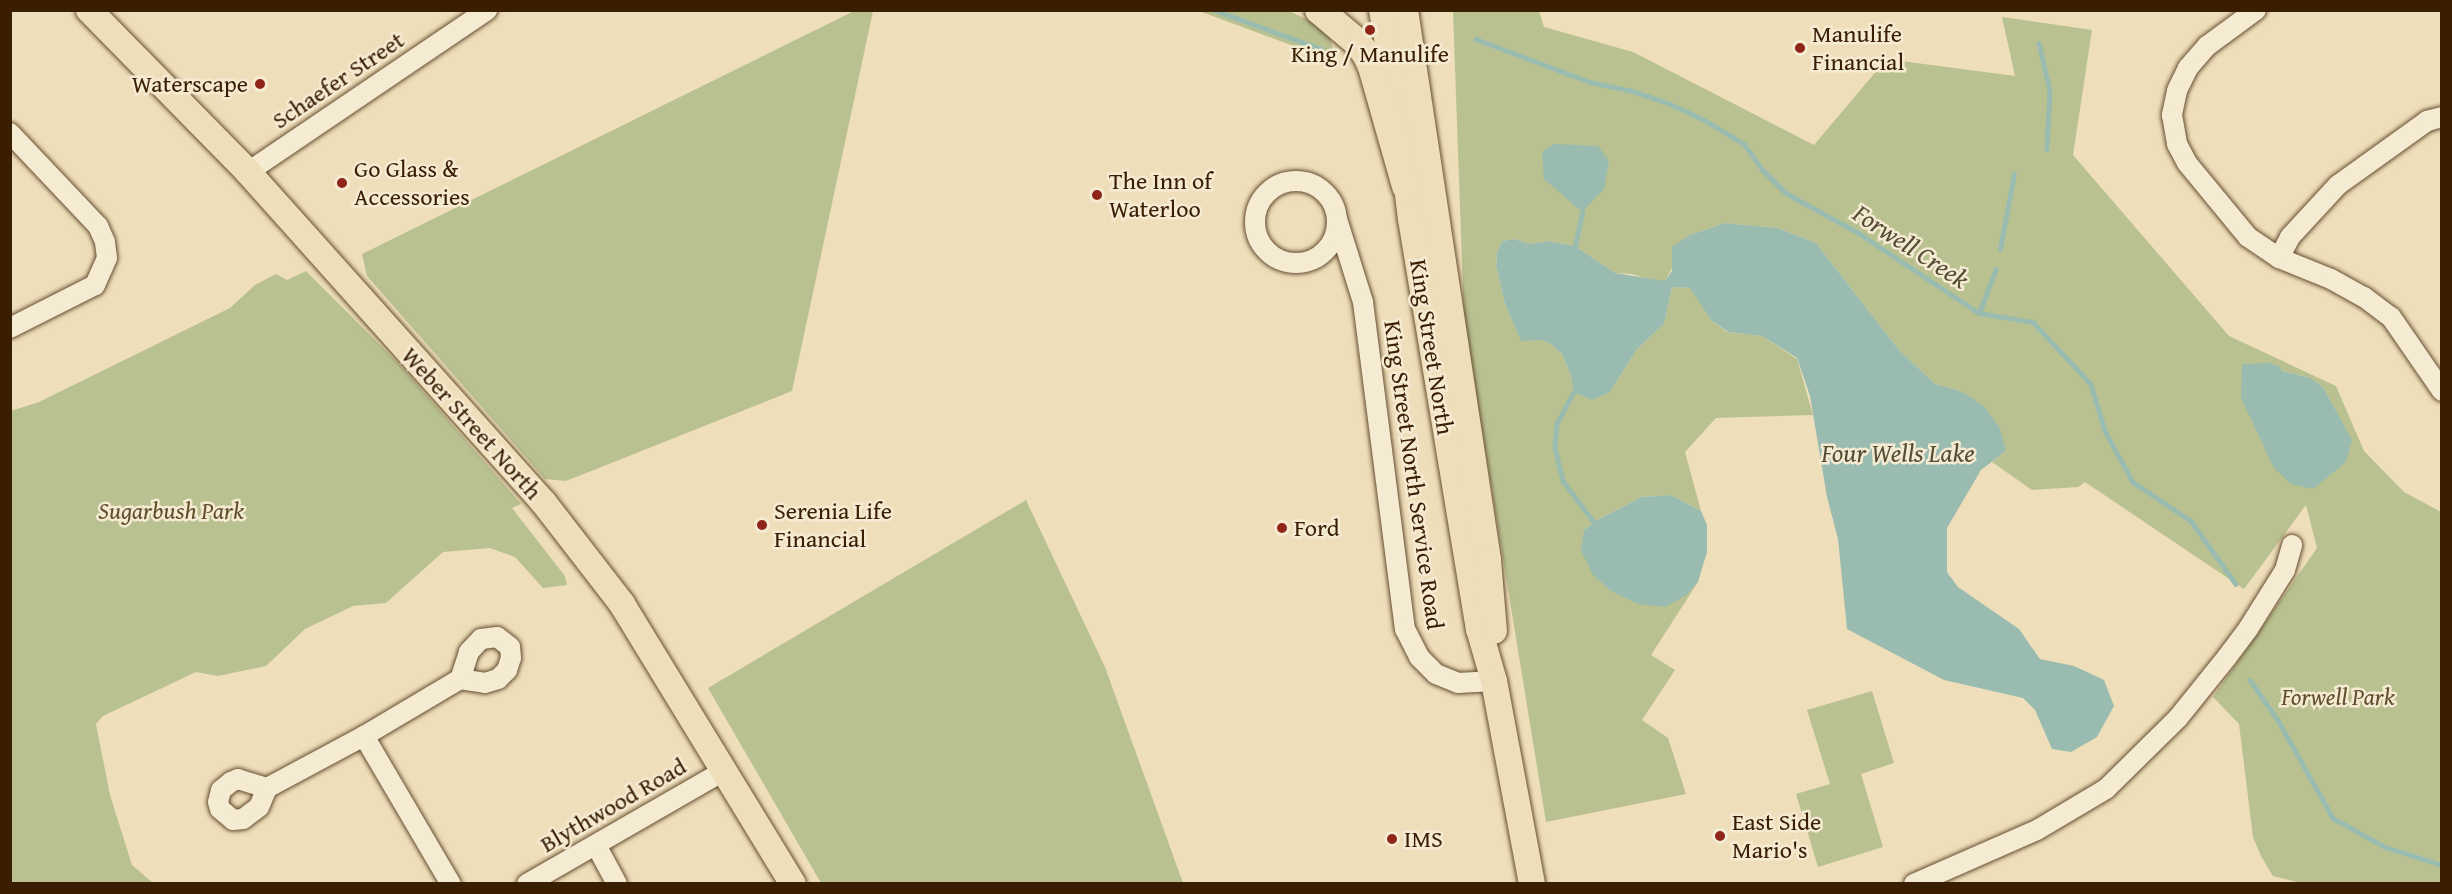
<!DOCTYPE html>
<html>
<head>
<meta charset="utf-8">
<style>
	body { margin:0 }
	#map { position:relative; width:2452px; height:894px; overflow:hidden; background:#efdeba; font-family:"Gentium Book Plus",serif }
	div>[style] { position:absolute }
	.green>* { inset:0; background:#b9c190 }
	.water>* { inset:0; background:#9abcb0 }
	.stream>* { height:4.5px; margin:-2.25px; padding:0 2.25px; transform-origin:2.25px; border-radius:2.25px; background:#9abcb0 }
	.roads { filter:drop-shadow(0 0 2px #664e30) drop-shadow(0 0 2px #664e30) }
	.minor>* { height:20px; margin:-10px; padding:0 10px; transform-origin:10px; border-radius:10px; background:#f5ead2 }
	.minor>.ring { margin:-10px; padding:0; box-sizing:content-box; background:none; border:20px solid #f5ead2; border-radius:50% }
	.major>* { height:26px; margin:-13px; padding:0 13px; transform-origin:13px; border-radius:13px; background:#efdeba }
	.highway>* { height:28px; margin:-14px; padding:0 14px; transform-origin:14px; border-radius:14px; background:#efdeba }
	.dots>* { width:16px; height:16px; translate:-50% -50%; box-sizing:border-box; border:3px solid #f5ead2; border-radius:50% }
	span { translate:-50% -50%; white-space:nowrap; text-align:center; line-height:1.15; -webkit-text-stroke:5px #f5ead2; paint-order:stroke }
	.poi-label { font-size:24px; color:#391e02 }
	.left { translate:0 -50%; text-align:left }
	.right { translate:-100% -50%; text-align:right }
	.street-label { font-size:24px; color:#391e02 }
	.park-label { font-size:24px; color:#5f4f2d; font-style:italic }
	.water-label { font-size:26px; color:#564d36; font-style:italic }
	.frame { position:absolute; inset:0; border:12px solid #391e02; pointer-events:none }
</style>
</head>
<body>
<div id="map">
	<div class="green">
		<i style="clip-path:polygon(854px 11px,873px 11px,792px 391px,566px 481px,545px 479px,367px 276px,362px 254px)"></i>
		<i style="clip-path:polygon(1199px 11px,1289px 11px,1327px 29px,1337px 62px)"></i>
		<i style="clip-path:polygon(evenodd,1453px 11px,1539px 11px,1544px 27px,1633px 52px,1814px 145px,1878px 69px,1901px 61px,2015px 76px,2002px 17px,2092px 30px,2073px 155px,2229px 336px,2336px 386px,2364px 451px,2404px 492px,2441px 512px,2441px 883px,2304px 884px,2273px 876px,2261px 856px,2253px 837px,2239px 724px,2213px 697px,2317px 548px,2306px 505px,2244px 589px,2085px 482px,2078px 487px,2032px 490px,1992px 462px,2006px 451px,1961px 391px,1935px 384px,1899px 350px,1816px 243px,1778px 228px,1725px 223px,1690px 235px,1665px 281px,1654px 281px,1632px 274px,1615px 273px,1575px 246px,1548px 241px,1530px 244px,1514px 239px,1502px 241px,1497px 252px,1496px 266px,1505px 304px,1521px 340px,1543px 340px,1553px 346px,1562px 354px,1571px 376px,1610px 392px,1637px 349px,1664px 324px,1672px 287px,1691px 288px,1711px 320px,1727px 332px,1762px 336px,1797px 359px,1813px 415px,1716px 418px,1685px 452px,1701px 511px,1671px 495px,1641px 497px,1594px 522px,1584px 530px,1687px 595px,1698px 582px,1651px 655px,1675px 670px,1642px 720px,1668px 738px,1686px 794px,1546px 822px,1464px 319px,1453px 11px,2270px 363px,2282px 371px,2311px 378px,2323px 387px,2337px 413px,2270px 363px)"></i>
		<i style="clip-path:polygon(306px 271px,401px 366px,521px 504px,512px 508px,565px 576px,567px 585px,543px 588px,515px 557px,490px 548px,443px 552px,386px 603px,353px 606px,305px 629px,266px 666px,218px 676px,196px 672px,103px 716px,96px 724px,110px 795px,132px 865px,153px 883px,11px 883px,11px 411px,39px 402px,230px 308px,255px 285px,276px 274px,287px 280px)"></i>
		<i style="clip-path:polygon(1026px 500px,1105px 667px,1183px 883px,821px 883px,708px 688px)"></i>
		<i style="clip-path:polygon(1872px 691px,1894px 763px,1861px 774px,1883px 847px,1818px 867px,1796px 794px,1830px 784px,1807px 710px)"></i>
	</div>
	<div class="water">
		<i style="clip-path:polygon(1554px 144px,1598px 146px,1609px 161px,1604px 189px,1582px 212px,1544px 179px,1542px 152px)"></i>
		<i style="clip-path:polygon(1725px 223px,1778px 228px,1816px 243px,1899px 350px,1935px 384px,1961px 391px,1984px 406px,2000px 428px,2006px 451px,1981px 470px,1947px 528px,1947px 572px,1958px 587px,2019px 629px,2040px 659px,2074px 666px,2104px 680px,2114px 706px,2097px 737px,2071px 752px,2052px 749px,2035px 710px,2023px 698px,1944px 680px,1847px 629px,1838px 539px,1827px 497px,1810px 396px,1797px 358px,1762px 336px,1728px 332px,1711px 320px,1690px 288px,1672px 287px,1664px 324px,1637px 349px,1610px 392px,1592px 400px,1574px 392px,1571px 376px,1562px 354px,1553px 346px,1543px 340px,1521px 341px,1505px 304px,1496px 266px,1497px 252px,1502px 241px,1514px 239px,1530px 244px,1548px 241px,1575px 246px,1615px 273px,1665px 281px,1672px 271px,1672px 247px,1690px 235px)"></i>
		<i style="clip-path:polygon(2270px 363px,2280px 367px,2282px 371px,2311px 378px,2323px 387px,2352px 440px,2346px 462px,2313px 489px,2291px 484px,2274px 468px,2241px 398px,2242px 364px)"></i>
		<i style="clip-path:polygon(1671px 495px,1701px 511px,1707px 525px,1707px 552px,1698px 582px,1687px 595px,1665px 607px,1638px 604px,1611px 591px,1593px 575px,1581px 550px,1584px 530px,1594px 522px,1641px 497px)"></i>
	</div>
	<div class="stream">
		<i style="left:1214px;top:10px;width:114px;rotate:20deg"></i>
		<i style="left:1476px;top:39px;width:122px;rotate:20.7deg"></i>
		<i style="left:1590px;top:82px;width:40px;rotate:12deg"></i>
		<i style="left:1629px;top:90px;width:41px;rotate:18.4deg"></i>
		<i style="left:1668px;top:103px;width:40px;rotate:25deg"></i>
		<i style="left:1704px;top:120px;width:47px;rotate:31deg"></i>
		<i style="left:1744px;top:144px;width:31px;rotate:54deg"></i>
		<i style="left:1762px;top:169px;width:34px;rotate:45deg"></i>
		<i style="left:1786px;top:193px;width:81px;rotate:28.8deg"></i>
		<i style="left:1857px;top:232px;width:146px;rotate:33.6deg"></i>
		<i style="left:1979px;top:313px;width:55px;rotate:9.5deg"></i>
		<i style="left:2033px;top:322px;width:85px;rotate:46.9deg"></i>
		<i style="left:2091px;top:384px;width:49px;rotate:73.4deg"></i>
		<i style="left:2105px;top:431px;width:58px;rotate:61.2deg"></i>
		<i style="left:2133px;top:482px;width:70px;rotate:33.9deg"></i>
		<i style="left:2191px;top:521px;width:77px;rotate:54.5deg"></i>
		<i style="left:2039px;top:43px;width:49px;rotate:77.1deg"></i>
		<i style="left:2050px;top:91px;width:58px;rotate:93deg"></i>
		<i style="left:1575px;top:246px;width:35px;rotate:-78deg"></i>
		<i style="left:2000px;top:249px;width:76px;rotate:-79.4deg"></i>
		<i style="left:1979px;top:313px;width:47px;rotate:-68.9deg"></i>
		<i style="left:1574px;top:392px;width:36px;rotate:118deg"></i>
		<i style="left:1557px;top:424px;width:24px;rotate:95deg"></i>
		<i style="left:1555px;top:448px;width:34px;rotate:76deg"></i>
		<i style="left:1563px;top:481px;width:51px;rotate:52.9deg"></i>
		<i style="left:2250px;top:680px;width:49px;rotate:55deg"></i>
		<i style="left:2278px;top:720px;width:112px;rotate:60.7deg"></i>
		<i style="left:2333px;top:818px;width:60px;rotate:29.1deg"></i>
		<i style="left:2385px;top:847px;width:60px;rotate:17.5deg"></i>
	</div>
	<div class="roads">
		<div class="minor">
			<i style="left:2256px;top:10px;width:61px;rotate:143.7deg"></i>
			<i style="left:2207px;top:46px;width:29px;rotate:131deg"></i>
			<i style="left:2188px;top:68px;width:25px;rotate:116deg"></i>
			<i style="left:2177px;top:91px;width:25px;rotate:102deg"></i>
			<i style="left:2172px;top:115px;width:29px;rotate:80deg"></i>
			<i style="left:2177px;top:144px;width:21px;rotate:62deg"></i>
			<i style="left:2187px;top:163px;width:96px;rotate:50.5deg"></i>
			<i style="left:2248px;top:237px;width:37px;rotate:34deg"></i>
			<i style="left:2279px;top:258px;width:56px;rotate:22deg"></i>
			<i style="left:2331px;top:279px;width:38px;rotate:29deg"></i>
			<i style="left:2364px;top:297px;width:34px;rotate:37deg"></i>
			<i style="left:2391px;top:317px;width:90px;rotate:55.4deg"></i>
			<i style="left:10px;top:133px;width:128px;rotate:46.6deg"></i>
			<i style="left:98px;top:226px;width:17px;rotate:66deg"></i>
			<i style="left:105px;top:242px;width:16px;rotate:83deg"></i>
			<i style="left:107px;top:258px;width:30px;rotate:114deg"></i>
			<i style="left:95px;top:285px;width:95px;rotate:153.2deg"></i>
			<i style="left:248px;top:172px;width:289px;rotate:-34.1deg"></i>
			<i class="ring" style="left:1255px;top:181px;width:62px;height:62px"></i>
			<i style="left:1337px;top:219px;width:87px;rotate:72.6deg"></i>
			<i style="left:1363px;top:302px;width:330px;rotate:82.7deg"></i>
			<i style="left:1405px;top:629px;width:31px;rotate:63deg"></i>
			<i style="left:1419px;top:657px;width:24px;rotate:45deg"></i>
			<i style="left:1436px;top:674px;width:24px;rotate:22deg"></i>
			<i style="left:1458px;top:683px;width:36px;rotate:-3deg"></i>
			<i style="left:2279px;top:258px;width:24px;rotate:-62deg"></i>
			<i style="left:2290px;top:237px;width:71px;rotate:-47.3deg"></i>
			<i style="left:2338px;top:185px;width:110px;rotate:-35.7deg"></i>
			<i style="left:2427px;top:121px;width:16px;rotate:-15deg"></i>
			<i style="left:364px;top:736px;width:172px;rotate:59.6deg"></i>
			<i style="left:267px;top:788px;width:30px;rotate:-163deg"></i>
			<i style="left:238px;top:779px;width:8px;rotate:157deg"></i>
			<i style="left:231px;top:782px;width:13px;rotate:141deg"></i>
			<i style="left:221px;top:790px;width:12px;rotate:104deg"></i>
			<i style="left:218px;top:802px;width:7px;rotate:74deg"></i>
			<i style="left:220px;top:809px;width:17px;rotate:40deg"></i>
			<i style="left:233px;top:820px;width:10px;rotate:-6deg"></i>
			<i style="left:243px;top:819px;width:20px;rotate:-37deg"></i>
			<i style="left:259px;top:807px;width:21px;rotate:-67deg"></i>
			<i style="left:267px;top:788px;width:110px;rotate:-28.2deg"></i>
			<i style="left:364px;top:736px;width:112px;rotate:-30.7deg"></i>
			<i style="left:460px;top:679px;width:25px;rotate:9deg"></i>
			<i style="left:485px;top:683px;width:14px;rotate:-17deg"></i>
			<i style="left:498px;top:679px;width:13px;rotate:-45deg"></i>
			<i style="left:507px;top:670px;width:13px;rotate:-72deg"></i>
			<i style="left:511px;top:658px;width:11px;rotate:-95deg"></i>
			<i style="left:510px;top:647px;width:16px;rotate:-142deg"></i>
			<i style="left:497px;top:637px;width:16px;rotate:173deg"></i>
			<i style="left:481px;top:639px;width:18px;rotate:133deg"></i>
			<i style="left:469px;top:652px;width:28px;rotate:108deg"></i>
			<i style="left:596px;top:845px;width:44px;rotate:61.7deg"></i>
			<i style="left:527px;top:884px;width:228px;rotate:-29.9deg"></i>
			<i style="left:1914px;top:884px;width:134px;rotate:-23.7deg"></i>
			<i style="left:2037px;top:830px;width:80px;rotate:-30.7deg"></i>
			<i style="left:2106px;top:789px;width:101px;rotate:-44.6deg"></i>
			<i style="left:2178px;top:718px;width:78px;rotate:-51.2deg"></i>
			<i style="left:2227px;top:657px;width:35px;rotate:-53deg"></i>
			<i style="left:2248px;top:629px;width:70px;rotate:-57.9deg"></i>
			<i style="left:2285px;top:570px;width:26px;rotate:-74deg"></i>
		</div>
		<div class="major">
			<i style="left:89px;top:10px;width:227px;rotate:45.5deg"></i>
			<i style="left:248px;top:172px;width:444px;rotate:48.2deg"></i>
			<i style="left:544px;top:503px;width:128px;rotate:52.3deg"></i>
			<i style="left:622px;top:604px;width:328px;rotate:58.6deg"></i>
			<i style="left:1382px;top:10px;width:70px;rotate:80.1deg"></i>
			<i style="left:1394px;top:79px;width:141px;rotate:83.1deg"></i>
			<i style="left:1411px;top:219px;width:416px;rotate:80.6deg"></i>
			<i style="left:1479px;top:629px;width:54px;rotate:73.9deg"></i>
			<i style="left:1494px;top:681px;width:207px;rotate:79.4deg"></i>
			<i style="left:1405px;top:10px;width:556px;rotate:81.42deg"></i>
			<i style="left:1488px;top:560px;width:71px;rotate:85.2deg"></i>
		</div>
		<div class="highway">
			<i style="left:1319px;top:10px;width:50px;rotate:40.1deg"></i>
			<i style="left:1357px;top:42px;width:15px;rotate:53deg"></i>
			<i style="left:1366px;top:54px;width:14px;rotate:65deg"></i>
			<i style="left:1372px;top:67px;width:124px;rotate:74.1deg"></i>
		</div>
	</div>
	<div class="dots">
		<i style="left:1370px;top:30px;background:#8f2418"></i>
		<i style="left:1800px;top:48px;background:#8f2418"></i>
		<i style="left:260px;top:84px;background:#8f2418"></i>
		<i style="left:342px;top:183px;background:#8f2418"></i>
		<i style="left:1097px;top:195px;background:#8f2418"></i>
		<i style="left:762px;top:525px;background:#8f2418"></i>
		<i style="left:1282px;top:528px;background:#8f2418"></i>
		<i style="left:1720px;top:836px;background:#8f2418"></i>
		<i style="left:1392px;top:839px;background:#8f2418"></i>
	</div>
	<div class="poi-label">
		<span class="left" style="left:1812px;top:48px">Manulife<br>Financial</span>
		<span style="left:1370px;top:54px">King / Manulife</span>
		<span class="right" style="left:248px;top:84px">Waterscape</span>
		<span class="left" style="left:354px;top:183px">Go Glass &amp;<br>Accessories</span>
		<span class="left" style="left:1109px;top:195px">The Inn of<br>Waterloo</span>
		<span class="left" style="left:774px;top:525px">Serenia Life<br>Financial</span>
		<span class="left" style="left:1294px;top:528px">Ford</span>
		<span class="left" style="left:1732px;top:836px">East Side<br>Mario's</span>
		<span class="left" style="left:1404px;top:839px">IMS</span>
	</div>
	<div class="street-label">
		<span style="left:338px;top:80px;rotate:-34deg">Schaefer Street</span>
		<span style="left:1432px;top:347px;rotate:81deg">King Street North</span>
		<span style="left:472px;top:423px;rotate:48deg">Weber Street North</span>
		<span style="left:1414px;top:475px;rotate:82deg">King Street North Service Road</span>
		<span style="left:613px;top:805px;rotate:-30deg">Blythwood Road</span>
	</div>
	<div class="park-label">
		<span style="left:171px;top:511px">Sugarbush Park</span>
		<span style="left:2338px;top:697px">Forwell Park</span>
	</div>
	<div class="water-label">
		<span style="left:1911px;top:246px;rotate:33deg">Forwell Creek</span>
		<span style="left:1898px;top:453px">Four Wells Lake</span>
	</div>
	<div class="frame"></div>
</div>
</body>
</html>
